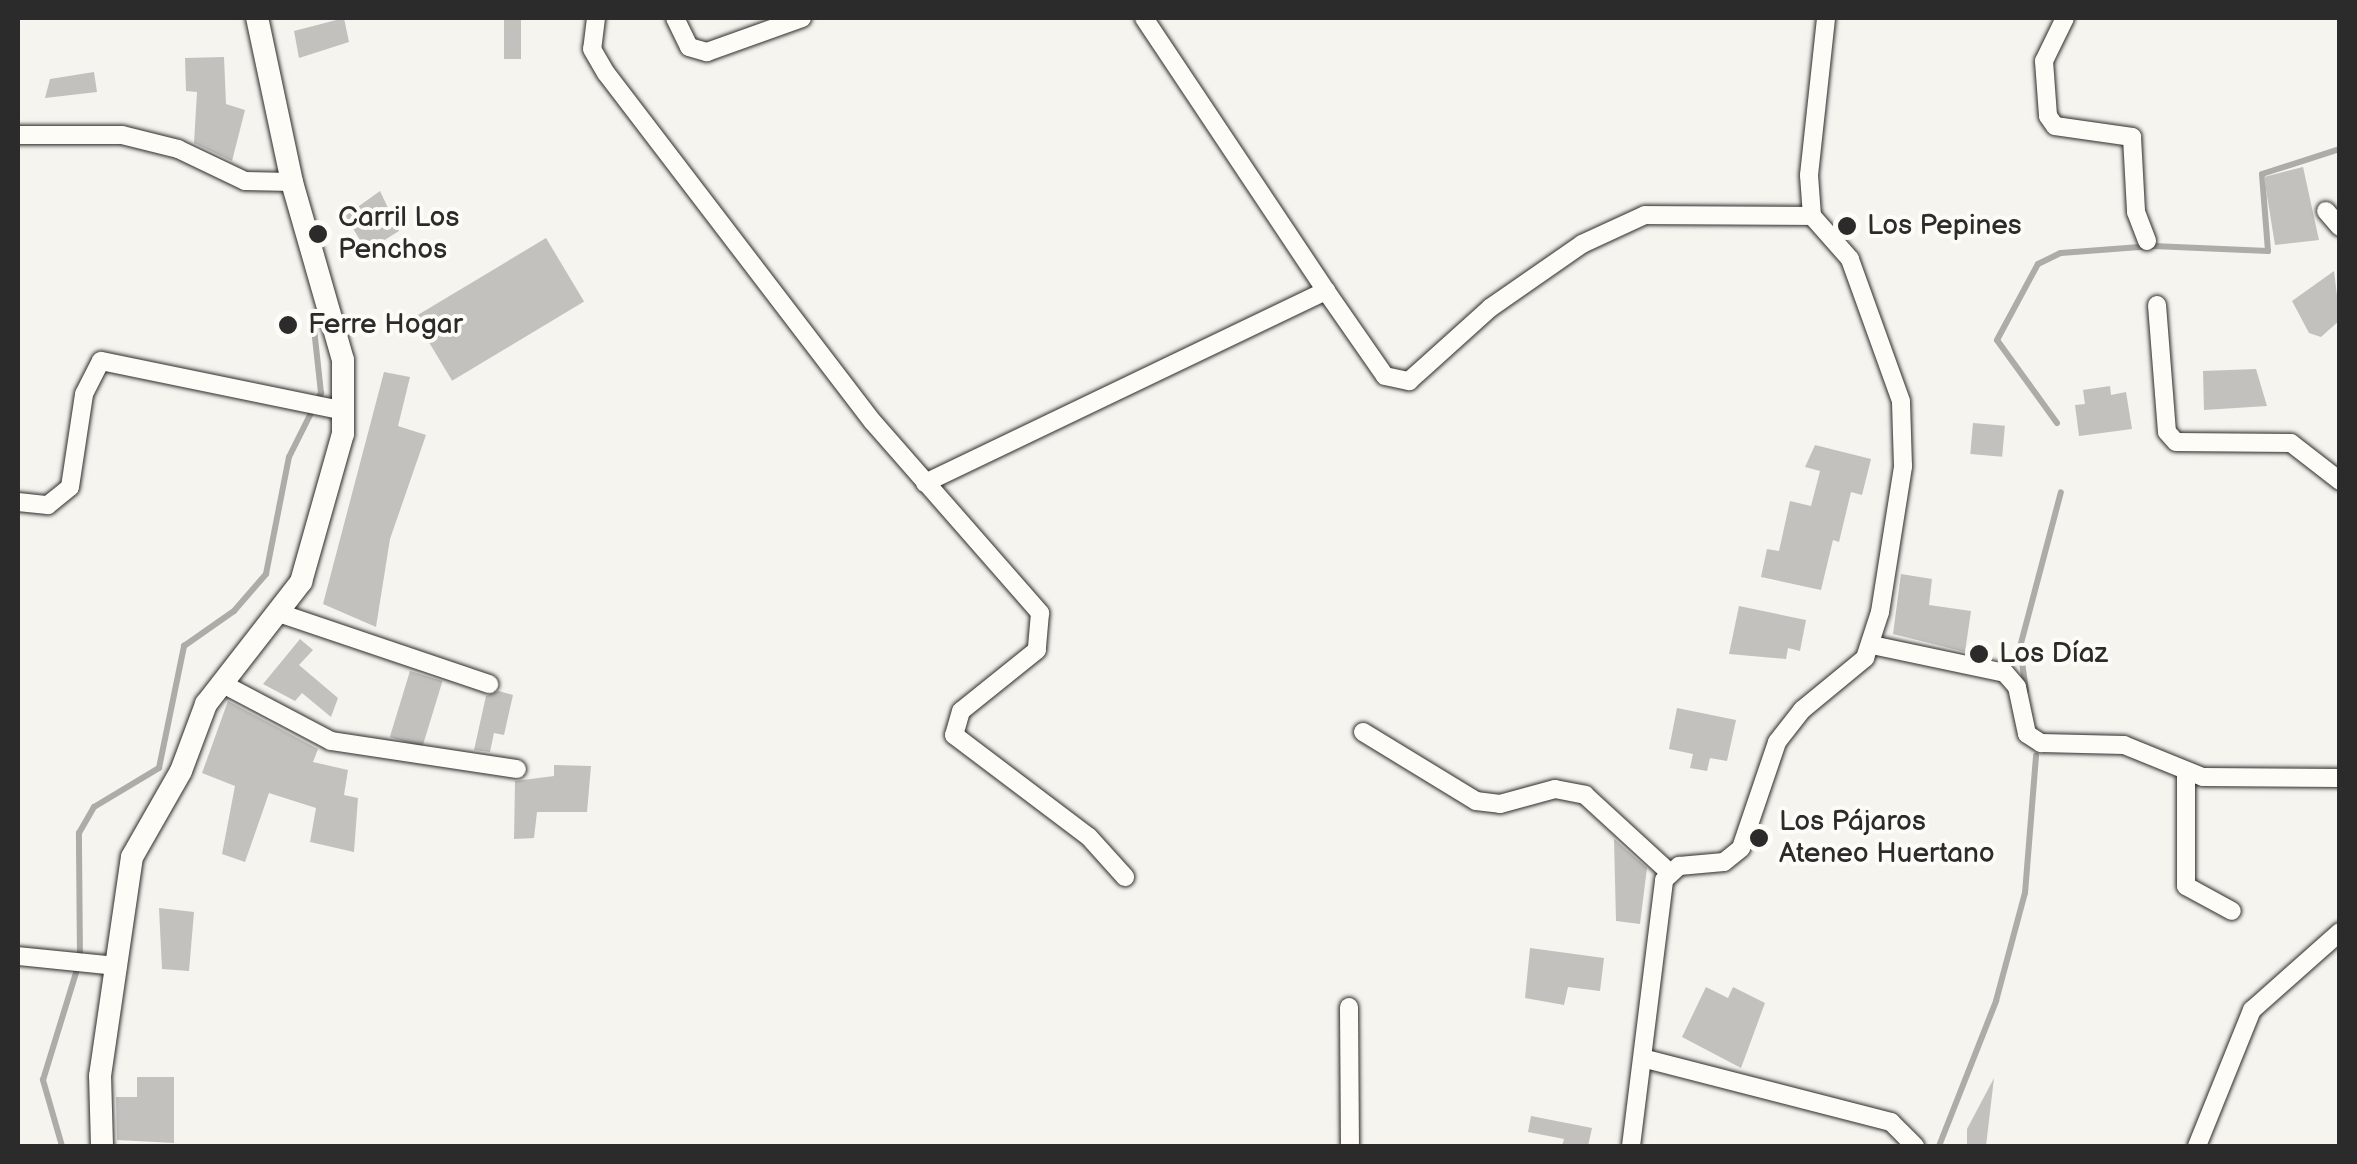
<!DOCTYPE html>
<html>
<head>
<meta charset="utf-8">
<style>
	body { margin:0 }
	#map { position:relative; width:2357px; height:1164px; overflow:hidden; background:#f5f4ef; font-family:"Balsamiq Sans",sans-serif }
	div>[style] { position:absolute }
	.stream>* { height:6px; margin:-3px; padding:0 3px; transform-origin:3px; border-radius:3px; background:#adaca9 }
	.building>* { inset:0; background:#c2c1be; transform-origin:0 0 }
	.roads { filter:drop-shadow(0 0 2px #2b2b2b) drop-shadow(0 0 2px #2b2b2b) }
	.minor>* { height:18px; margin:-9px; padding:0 9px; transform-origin:9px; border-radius:9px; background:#fdfcf7 }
	.secondary>* { height:22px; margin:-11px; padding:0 11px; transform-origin:11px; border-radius:11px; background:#fdfcf7 }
	.dots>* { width:28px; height:28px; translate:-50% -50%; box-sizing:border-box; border:5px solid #fdfcf7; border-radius:50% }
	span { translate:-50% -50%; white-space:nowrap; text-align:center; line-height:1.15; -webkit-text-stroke:8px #fdfcf7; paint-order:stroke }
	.poi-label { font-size:28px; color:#2b2b2b }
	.left { translate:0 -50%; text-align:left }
	.frame { position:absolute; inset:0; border:20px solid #2b2b2b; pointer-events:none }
</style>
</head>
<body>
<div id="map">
	<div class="stream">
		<i style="left:2057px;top:423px;width:102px;rotate:-125.9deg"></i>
		<i style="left:1997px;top:340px;width:86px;rotate:-61.7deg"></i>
		<i style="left:2038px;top:264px;width:25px;rotate:-26deg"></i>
		<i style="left:2061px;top:253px;width:92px;rotate:-4.4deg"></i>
		<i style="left:2153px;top:246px;width:115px;rotate:2.5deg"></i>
		<i style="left:2268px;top:251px;width:77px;rotate:-94.5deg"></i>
		<i style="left:2262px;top:174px;width:82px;rotate:-17.8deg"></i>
		<i style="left:2026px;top:691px;width:44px;rotate:-97.8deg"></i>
		<i style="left:2020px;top:647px;width:160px;rotate:-75.2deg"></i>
		<i style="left:62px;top:1146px;width:69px;rotate:-106.1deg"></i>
		<i style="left:43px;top:1080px;width:126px;rotate:-72.9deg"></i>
		<i style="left:80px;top:960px;width:127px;rotate:-90.5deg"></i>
		<i style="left:79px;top:833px;width:30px;rotate:-60deg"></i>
		<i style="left:94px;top:807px;width:76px;rotate:-31deg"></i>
		<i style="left:159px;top:768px;width:125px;rotate:-78.4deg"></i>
		<i style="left:184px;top:646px;width:61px;rotate:-35deg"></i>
		<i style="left:234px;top:611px;width:49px;rotate:-49.1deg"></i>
		<i style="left:266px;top:574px;width:119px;rotate:-78.9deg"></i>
		<i style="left:289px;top:457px;width:72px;rotate:-63.4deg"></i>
		<i style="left:321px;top:393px;width:64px;rotate:-96.2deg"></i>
		<i style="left:1939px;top:1146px;width:156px;rotate:-68.5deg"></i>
		<i style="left:1996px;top:1001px;width:112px;rotate:-75deg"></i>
		<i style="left:2025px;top:893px;width:138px;rotate:-85.4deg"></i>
	</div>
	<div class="building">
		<i style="clip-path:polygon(344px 18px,349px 42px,299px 58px,294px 31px)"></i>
		<i style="left:504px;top:18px;width:17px;height:41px"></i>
		<i style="clip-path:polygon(224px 57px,226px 104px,245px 110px,232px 161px,194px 143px,197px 92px,186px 91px,185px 58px)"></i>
		<i style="clip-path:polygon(94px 72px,97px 92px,45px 98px,50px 79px)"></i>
		<i style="clip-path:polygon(2303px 167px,2319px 240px,2275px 245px,2264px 177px)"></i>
		<i style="clip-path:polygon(380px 191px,399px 231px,367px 251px,345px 216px)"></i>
		<i style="left:546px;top:238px;width:74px;height:154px;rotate:59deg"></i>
		<i style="clip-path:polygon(2334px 271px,2340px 320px,2321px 337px,2309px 333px,2292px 301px)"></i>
		<i style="clip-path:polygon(2256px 369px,2267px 406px,2204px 410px,2203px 371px)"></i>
		<i style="clip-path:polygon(384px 372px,410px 377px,398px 426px,426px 435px,390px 539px,376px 627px,323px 604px)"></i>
		<i style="clip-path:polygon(2110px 386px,2111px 395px,2126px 392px,2132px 429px,2079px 436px,2075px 405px,2085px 404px,2083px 390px)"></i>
		<i style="left:1973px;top:423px;width:32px;height:31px;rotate:5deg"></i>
		<i style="clip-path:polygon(1815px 445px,1871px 459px,1862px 495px,1851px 492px,1839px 542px,1833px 540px,1821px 590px,1761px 577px,1767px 549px,1779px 551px,1790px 501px,1811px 506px,1820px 471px,1805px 467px)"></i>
		<i style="clip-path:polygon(1901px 574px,1932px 579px,1929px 605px,1971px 611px,1965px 652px,1893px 634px)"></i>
		<i style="clip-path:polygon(1739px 606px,1806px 620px,1800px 651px,1788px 648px,1786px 659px,1729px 654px)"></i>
		<i style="clip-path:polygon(300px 639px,313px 650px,299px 665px,338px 698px,331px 717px,302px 693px,295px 701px,263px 684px)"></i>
		<i style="left:410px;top:671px;width:34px;height:69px;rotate:17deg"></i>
		<i style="clip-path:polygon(499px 691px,513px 695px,504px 735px,494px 733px,490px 752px,474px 750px,486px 696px)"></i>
		<i style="clip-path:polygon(228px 701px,318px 749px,313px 762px,348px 770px,344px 795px,358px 798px,354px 852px,310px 842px,316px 808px,269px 793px,245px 862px,222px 854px,235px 786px,202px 773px)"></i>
		<i style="clip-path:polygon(1677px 708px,1736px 720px,1727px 761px,1710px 758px,1707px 771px,1690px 768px,1693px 754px,1669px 749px)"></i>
		<i style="clip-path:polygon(554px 765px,591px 766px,587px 812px,537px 812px,534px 838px,514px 839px,515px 781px,554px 776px)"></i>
		<i style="clip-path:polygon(1614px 839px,1647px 868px,1640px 924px,1616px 921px)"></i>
		<i style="clip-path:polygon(159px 908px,194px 912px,189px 971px,162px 969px)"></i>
		<i style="clip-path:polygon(1530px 948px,1604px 958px,1600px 991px,1568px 987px,1564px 1005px,1525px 998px)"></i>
		<i style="clip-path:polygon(1706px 987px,1728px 998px,1733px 987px,1765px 1003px,1741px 1068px,1682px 1037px)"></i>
		<i style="clip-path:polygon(137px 1077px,174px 1077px,174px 1143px,117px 1140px,116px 1097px,137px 1097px)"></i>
		<i style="clip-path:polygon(1994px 1078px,1986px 1146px,1967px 1146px,1967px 1129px)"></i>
		<i style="clip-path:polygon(1531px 1116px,1592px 1128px,1588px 1146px,1562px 1146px,1564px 1139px,1528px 1132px)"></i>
	</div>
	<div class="roads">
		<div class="minor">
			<i style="left:596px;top:18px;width:31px;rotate:97deg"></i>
			<i style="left:592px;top:49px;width:28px;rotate:60deg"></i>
			<i style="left:606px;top:73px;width:439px;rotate:52.6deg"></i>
			<i style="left:873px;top:422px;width:254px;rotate:48.8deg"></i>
			<i style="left:1040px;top:613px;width:37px;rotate:95deg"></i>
			<i style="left:1037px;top:650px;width:97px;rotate:141.2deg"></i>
			<i style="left:961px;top:711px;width:25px;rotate:106deg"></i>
			<i style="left:954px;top:735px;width:169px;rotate:37.1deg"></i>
			<i style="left:1089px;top:837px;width:54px;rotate:48deg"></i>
			<i style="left:675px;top:18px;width:32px;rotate:64deg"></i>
			<i style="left:689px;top:47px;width:19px;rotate:16deg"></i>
			<i style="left:707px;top:52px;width:101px;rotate:-19.7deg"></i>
			<i style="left:1144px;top:18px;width:328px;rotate:56.3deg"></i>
			<i style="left:2065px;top:18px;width:48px;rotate:116deg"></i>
			<i style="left:2044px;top:61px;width:55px;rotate:85.8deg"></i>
			<i style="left:2048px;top:116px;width:12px;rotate:55deg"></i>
			<i style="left:2055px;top:126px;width:78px;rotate:8.1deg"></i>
			<i style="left:2132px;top:137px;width:75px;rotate:86.9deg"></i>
			<i style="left:2136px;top:212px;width:31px;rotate:69deg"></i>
			<i style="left:18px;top:135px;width:104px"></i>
			<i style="left:122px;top:135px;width:58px;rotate:14deg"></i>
			<i style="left:178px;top:149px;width:74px;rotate:25.5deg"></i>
			<i style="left:245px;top:181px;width:47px;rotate:1.2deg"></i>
			<i style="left:2326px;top:211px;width:21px;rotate:49deg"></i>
			<i style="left:2157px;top:305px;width:127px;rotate:85.5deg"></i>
			<i style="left:2167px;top:432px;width:13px;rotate:48deg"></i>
			<i style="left:2176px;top:442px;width:115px;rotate:0.5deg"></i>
			<i style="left:2291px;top:443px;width:62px;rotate:37.8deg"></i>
			<i style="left:925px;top:483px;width:445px;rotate:-25.6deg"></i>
			<i style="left:1326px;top:291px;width:103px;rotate:55.2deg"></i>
			<i style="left:1385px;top:376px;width:25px;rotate:12deg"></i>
			<i style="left:1409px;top:381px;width:109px;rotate:-42deg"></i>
			<i style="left:1490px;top:308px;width:112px;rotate:-34.8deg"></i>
			<i style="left:1582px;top:244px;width:69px;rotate:-24.7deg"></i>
			<i style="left:1645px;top:215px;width:167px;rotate:0.3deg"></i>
			<i style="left:18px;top:502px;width:30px;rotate:6deg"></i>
			<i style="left:48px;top:505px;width:28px;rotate:-39deg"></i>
			<i style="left:70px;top:487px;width:94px;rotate:-81.4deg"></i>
			<i style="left:84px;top:394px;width:37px;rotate:-63deg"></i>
			<i style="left:101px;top:361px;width:248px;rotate:11.6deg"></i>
			<i style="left:279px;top:613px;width:222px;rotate:18.7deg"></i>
			<i style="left:1872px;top:645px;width:136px;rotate:11.9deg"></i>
			<i style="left:2005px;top:673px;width:18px;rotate:49deg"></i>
			<i style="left:2017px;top:687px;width:48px;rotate:78deg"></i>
			<i style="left:2027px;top:734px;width:17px;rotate:33deg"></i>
			<i style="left:2041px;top:743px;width:83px;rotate:1.4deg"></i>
			<i style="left:2124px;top:745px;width:85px;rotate:22.1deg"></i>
			<i style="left:2203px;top:777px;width:137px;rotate:0.4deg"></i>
			<i style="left:221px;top:683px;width:124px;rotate:27.8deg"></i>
			<i style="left:331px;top:741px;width:188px;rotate:8.6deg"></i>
			<i style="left:1363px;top:732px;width:132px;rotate:31.4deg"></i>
			<i style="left:1476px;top:801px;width:24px;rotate:7deg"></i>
			<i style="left:1500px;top:804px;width:57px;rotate:-15.3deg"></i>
			<i style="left:1555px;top:789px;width:31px;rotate:11deg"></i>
			<i style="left:1585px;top:795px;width:114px;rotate:42.5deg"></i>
			<i style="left:2186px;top:774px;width:112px;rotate:90deg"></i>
			<i style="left:2186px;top:886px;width:52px;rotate:28.5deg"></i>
			<i style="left:18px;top:956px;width:100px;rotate:5.8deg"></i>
			<i style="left:1349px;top:1007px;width:139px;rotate:89.6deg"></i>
			<i style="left:1646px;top:1059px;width:253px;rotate:14.4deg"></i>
			<i style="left:1891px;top:1122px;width:34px;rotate:45deg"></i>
			<i style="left:1631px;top:1146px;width:268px;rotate:-82.9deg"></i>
			<i style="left:1664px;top:880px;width:21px;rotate:-43deg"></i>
			<i style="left:1679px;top:866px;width:45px;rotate:-5.1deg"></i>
			<i style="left:1724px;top:862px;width:22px;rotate:-39deg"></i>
			<i style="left:1741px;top:848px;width:112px;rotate:-71.2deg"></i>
			<i style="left:1777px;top:742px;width:41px;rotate:-52deg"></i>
			<i style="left:1802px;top:710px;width:82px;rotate:-39.5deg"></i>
			<i style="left:1865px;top:658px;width:48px;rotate:-71.9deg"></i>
			<i style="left:1880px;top:612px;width:148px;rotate:-81deg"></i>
			<i style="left:1903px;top:466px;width:65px;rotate:-91.8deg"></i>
			<i style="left:1901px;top:401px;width:151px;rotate:-109.8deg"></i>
			<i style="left:1850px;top:259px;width:57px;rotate:-131.5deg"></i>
			<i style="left:1812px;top:216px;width:41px;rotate:-94.2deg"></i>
			<i style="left:1809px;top:175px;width:158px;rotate:-83.8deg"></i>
			<i style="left:2197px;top:1146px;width:147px;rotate:-68deg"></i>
			<i style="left:2252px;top:1010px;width:118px;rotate:-41.6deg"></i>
		</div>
		<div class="secondary">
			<i style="left:102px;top:1146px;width:70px;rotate:-91.6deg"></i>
			<i style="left:100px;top:1076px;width:221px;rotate:-81.7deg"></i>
			<i style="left:132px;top:857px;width:99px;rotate:-60.3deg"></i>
			<i style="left:181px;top:771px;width:72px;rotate:-69.5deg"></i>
			<i style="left:206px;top:704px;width:155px;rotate:-52.1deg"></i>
			<i style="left:301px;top:582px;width:154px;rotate:-74.2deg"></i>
			<i style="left:343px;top:434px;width:74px;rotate:-90deg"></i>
			<i style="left:343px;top:360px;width:185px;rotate:-106deg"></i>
			<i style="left:292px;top:182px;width:168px;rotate:-102deg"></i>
		</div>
	</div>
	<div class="dots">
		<i style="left:1847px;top:226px;background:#2b2b2b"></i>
		<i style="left:318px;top:234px;background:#2b2b2b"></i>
		<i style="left:288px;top:325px;background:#2b2b2b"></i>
		<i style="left:1979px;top:654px;background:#2b2b2b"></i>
		<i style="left:1759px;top:838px;background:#2b2b2b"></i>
	</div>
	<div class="poi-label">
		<span class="left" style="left:338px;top:234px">Carril Los<br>Penchos</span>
		<span class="left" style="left:1867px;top:226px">Los Pepines</span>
		<span class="left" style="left:308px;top:325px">Ferre Hogar</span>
		<span class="left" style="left:1999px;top:654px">Los Díaz</span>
		<span class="left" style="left:1779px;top:838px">Los Pájaros<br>Ateneo Huertano</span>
	</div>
	<div class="frame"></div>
</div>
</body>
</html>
